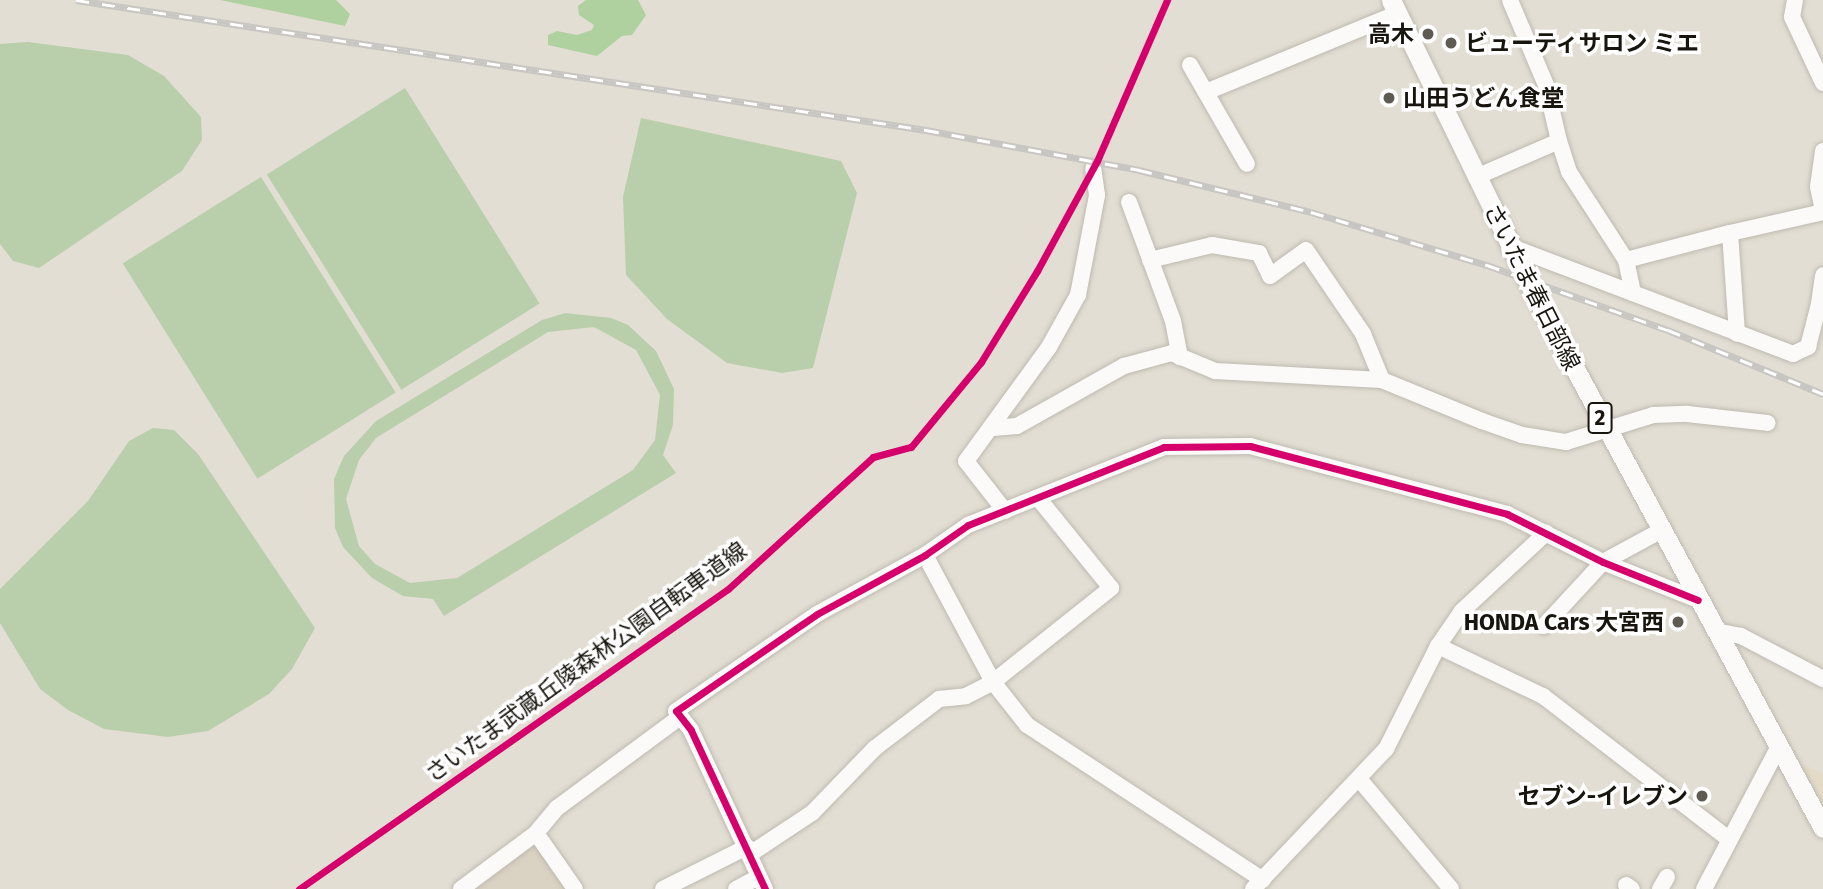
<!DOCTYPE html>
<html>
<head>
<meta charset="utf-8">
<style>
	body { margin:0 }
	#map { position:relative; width:1823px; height:889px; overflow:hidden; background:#e3ded3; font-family:"Fira Sans","Noto Sans JP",sans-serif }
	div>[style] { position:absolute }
	.built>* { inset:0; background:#e3dbc6 }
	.education>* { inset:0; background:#dad2c2 }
	.green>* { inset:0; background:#b9ceab; transform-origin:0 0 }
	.forest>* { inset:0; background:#afd09f }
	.roads { filter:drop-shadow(0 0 2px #bebab1) drop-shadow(0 0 2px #bebab1) }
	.minor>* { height:16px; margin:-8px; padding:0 8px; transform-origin:8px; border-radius:8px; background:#fbfaf8 }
	.major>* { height:19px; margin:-9.5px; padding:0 9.5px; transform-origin:9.5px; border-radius:9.5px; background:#fbfaf8 }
	.rail>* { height:7px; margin-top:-3.5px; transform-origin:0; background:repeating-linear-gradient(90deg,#fff 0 13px,#c8c6c3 0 26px); box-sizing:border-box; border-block:2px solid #c8c6c3 }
	.cycleway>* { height:7px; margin:-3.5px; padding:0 3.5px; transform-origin:3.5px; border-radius:3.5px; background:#d6006c }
	.dots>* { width:19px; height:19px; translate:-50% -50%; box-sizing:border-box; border:4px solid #fff; border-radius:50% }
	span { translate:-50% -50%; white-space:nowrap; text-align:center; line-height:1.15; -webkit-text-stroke:7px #fff; paint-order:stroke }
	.shield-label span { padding:2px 5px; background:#fff; border:2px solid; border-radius:5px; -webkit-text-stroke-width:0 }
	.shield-label { font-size:21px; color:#18150e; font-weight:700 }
	.poi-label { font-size:23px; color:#18150e; font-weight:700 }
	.right { translate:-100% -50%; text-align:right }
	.left { translate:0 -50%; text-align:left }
	.street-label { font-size:23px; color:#18150e }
</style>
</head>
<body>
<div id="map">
	<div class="built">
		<i style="clip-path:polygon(1805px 765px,1823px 774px,1823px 803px,1803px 767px)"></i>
	</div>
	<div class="education">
		<i style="clip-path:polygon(538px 841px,569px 889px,475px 889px)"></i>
	</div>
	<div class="green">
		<i style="clip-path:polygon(28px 42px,128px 55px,164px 76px,201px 117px,202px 140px,182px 171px,39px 268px,13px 261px,0 244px,0 44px)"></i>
		<i style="left:405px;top:88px;width:254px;height:163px;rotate:58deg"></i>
		<i style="clip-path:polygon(641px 118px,841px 161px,857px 193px,813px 368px,782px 373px,727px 363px,667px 319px,626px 275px,623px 197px)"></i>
		<i style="left:261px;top:177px;width:254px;height:163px;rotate:58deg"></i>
		<i style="clip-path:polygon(evenodd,565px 313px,611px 318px,628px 325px,656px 351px,674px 389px,673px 425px,663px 455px,676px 473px,444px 616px,433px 599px,403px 596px,372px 578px,343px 547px,335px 528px,334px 479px,344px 456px,376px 421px,542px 320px,565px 313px,594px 327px,636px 350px,660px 395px,655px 440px,633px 470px,457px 578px,410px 583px,375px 564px,359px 546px,346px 499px,359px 460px,376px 438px,548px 332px,594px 327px)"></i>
		<i style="clip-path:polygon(153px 428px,174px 430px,198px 454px,315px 628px,292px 669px,269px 694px,208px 731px,168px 737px,104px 729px,68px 710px,40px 689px,0 623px,0 589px,88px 501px,129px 441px)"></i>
	</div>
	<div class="forest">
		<i style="clip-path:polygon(220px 0,336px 0,350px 14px,345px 26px)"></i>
		<i style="clip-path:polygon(586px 0,638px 0,646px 15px,632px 35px,622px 36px,597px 56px,548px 45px,548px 35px,557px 31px,577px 35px,592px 30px,594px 25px,579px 15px,578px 6px)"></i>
	</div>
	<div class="roads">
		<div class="minor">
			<i style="left:1795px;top:0;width:17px;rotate:100deg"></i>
			<i style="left:1792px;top:17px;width:73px;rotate:64.8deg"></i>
			<i style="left:1190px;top:65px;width:114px;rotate:60.1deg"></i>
			<i style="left:1206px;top:92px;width:205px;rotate:-22.3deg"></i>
			<i style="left:1559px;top:141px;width:33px;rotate:72deg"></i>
			<i style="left:1569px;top:172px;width:105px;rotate:57.1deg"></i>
			<i style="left:1626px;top:260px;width:34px;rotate:78deg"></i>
			<i style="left:1823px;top:151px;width:36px;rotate:98deg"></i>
			<i style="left:1818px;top:187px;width:25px;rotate:78deg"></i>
			<i style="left:1476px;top:177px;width:90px;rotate:-23.4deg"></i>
			<i style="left:1559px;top:141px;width:57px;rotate:-103.1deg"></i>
			<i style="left:1546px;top:85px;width:92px;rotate:-113deg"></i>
			<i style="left:1129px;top:202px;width:127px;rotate:69.7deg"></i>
			<i style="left:1173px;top:321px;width:37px;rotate:79deg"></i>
			<i style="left:1730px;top:233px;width:95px;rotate:-12.7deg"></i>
			<i style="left:1509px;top:246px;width:304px;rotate:20.8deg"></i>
			<i style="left:1793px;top:354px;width:17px;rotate:-25deg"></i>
			<i style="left:1808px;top:347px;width:44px;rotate:-75.7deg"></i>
			<i style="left:1819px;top:304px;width:4px;rotate:27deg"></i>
			<i style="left:1150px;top:260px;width:64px;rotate:-13.6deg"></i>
			<i style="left:1212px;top:245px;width:48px;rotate:9.7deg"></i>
			<i style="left:1259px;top:253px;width:25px;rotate:64deg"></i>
			<i style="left:1270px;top:276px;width:44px;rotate:-35.8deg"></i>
			<i style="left:1306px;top:250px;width:102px;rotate:55.8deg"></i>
			<i style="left:1363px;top:334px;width:50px;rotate:67.6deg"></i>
			<i style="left:1626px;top:260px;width:107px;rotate:-14.6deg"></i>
			<i style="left:1730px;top:233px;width:101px;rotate:86deg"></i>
			<i style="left:1819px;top:304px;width:29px;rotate:-82deg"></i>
			<i style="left:993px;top:428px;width:24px;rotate:-5deg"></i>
			<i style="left:1017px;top:426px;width:123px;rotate:-29.3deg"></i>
			<i style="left:1124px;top:366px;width:50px;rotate:-15.2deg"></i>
			<i style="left:1172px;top:353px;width:47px;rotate:22.7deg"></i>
			<i style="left:1215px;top:371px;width:167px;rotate:3.1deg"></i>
			<i style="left:1382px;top:380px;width:108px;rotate:22.3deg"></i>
			<i style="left:1482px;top:421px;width:42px;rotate:19.3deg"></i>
			<i style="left:1522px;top:435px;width:45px;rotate:9deg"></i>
			<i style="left:1566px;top:442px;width:91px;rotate:-17.2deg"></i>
			<i style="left:1653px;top:415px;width:34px;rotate:-2deg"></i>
			<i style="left:1687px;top:414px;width:81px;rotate:6.3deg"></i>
			<i style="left:1005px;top:511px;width:63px;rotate:-128deg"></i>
			<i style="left:966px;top:461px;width:141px;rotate:-53.9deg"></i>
			<i style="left:1049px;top:347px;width:60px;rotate:-60.9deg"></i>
			<i style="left:1078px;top:295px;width:102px;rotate:-79.2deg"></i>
			<i style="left:1097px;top:195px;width:27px;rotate:-98deg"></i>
			<i style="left:925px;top:555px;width:144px;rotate:61.8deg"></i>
			<i style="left:993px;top:682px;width:55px;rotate:51.7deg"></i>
			<i style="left:1027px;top:725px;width:282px;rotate:33.3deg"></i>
			<i style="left:1544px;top:626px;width:87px;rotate:-47.3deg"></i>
			<i style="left:1603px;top:562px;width:65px;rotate:-28.5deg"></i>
			<i style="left:1715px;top:631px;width:26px;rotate:11deg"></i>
			<i style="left:1741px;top:636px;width:93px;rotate:27.7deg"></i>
			<i style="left:1438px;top:646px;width:116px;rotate:25.5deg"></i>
			<i style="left:1543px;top:696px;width:235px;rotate:37.6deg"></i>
			<i style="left:1360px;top:780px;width:142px;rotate:50.1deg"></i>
			<i style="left:536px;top:833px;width:68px;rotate:55.1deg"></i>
			<i style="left:750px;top:854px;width:74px;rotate:-33.5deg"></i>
			<i style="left:812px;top:813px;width:91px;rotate:-45.9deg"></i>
			<i style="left:875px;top:748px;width:81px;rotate:-37.4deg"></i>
			<i style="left:939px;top:699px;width:27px;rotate:-6deg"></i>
			<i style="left:966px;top:696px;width:30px;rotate:-27deg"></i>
			<i style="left:993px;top:682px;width:151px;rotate:-38.5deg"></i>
			<i style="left:1111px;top:588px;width:116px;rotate:-129deg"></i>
			<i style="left:1626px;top:885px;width:7px;rotate:34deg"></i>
			<i style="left:461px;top:889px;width:94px;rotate:-36.7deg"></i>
			<i style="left:536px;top:833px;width:33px;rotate:-50deg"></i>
			<i style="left:557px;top:808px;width:153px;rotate:-36.5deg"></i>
			<i style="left:663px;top:889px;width:94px;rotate:-26.6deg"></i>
			<i style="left:736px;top:889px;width:26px;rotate:-28deg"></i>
			<i style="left:765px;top:889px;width:175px;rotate:-115deg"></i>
			<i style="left:691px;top:730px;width:24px;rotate:-128deg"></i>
			<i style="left:676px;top:711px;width:171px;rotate:-34.5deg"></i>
			<i style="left:817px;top:614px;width:123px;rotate:-28.6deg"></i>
			<i style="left:925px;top:555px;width:52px;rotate:-34.9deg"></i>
			<i style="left:968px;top:525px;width:211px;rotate:-21.7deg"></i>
			<i style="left:1164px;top:447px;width:86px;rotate:-0.7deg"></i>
			<i style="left:1250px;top:446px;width:266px;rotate:14.8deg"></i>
			<i style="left:1507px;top:514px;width:107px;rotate:26.6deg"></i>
			<i style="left:1603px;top:562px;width:102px;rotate:21.8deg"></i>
			<i style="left:1253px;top:889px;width:193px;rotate:-46.5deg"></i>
			<i style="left:1386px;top:749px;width:115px;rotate:-63.2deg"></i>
			<i style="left:1438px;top:646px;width:42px;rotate:-55.6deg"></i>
			<i style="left:1462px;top:611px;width:115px;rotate:-42.9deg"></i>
			<i style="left:1660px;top:889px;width:14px;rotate:-60deg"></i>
			<i style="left:1704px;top:889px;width:161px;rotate:-62.3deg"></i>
		</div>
		<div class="major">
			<i style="left:1391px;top:0;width:324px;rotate:64deg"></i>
			<i style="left:1533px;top:291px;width:610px;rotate:61.63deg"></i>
		</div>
	</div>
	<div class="rail">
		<i style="left:76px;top:0;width:860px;rotate:8.7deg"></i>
		<i style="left:926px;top:130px;width:217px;rotate:10.6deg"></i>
		<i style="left:1139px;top:170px;width:177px;rotate:13.7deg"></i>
		<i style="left:1311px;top:212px;width:184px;rotate:16.8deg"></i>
		<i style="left:1487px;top:265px;width:192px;rotate:19.8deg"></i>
		<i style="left:1668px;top:330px;width:168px;rotate:22.4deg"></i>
	</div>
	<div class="cycleway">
		<i style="left:299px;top:889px;width:523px;rotate:-34.97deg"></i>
		<i style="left:728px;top:589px;width:196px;rotate:-42.3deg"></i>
		<i style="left:873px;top:457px;width:39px;rotate:-15deg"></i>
		<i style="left:911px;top:447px;width:110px;rotate:-50.5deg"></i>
		<i style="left:981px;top:362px;width:107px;rotate:-58.4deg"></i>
		<i style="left:1037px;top:271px;width:125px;rotate:-61.4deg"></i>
		<i style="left:1097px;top:161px;width:176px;rotate:-66.5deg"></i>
		<i style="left:765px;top:889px;width:175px;rotate:-115deg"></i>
		<i style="left:691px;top:730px;width:24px;rotate:-128deg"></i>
		<i style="left:676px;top:711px;width:171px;rotate:-34.5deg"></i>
		<i style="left:817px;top:614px;width:123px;rotate:-28.6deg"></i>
		<i style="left:925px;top:555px;width:52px;rotate:-34.9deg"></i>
		<i style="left:968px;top:525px;width:211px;rotate:-21.7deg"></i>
		<i style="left:1164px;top:447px;width:86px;rotate:-0.7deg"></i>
		<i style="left:1250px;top:446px;width:266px;rotate:14.8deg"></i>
		<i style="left:1507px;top:514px;width:107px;rotate:26.6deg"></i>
		<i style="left:1603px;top:562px;width:102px;rotate:21.8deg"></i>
	</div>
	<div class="dots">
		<i style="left:1428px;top:34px;background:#5f5b53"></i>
		<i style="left:1451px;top:43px;background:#5f5b53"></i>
		<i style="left:1389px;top:98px;background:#5f5b53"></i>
		<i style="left:1678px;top:622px;background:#5f5b53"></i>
		<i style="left:1702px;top:796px;background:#5f5b53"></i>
	</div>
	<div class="shield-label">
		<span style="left:1600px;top:418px">2</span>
	</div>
	<div class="poi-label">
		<span class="right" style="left:1414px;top:34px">高木</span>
		<span class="left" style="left:1465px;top:43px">ビューティサロン ミエ</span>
		<span class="left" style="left:1403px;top:98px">山田うどん食堂</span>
		<span class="right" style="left:1664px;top:622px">HONDA Cars 大宮西</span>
		<span class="right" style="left:1688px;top:796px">セブン-イレブン</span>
	</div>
	<div class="street-label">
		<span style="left:1532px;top:287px;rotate:63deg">さいたま春日部線</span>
		<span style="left:586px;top:662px;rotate:-36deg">さいたま武蔵丘陵森林公園自転車道線</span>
	</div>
</div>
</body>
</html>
